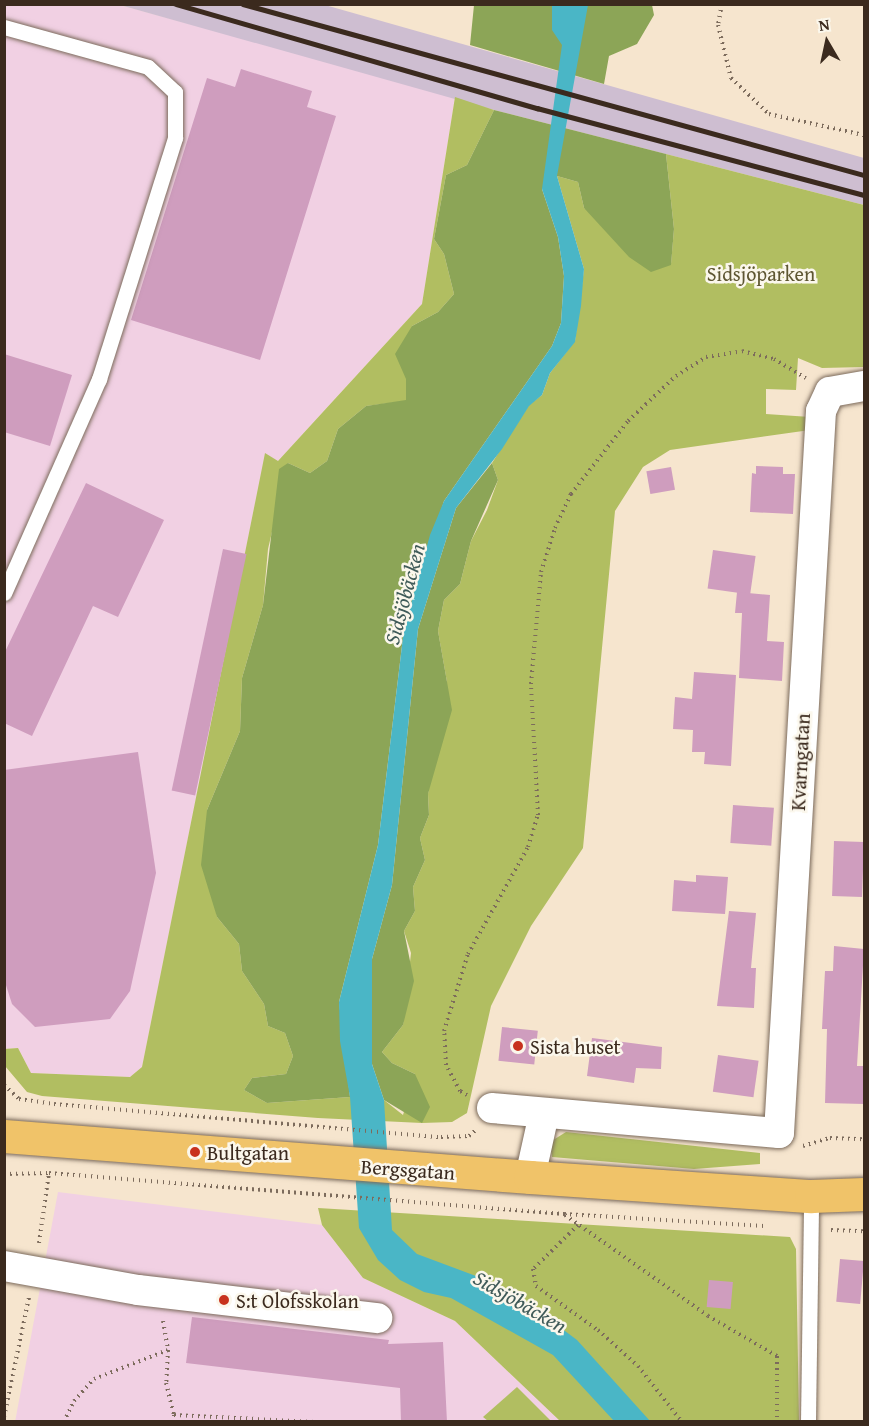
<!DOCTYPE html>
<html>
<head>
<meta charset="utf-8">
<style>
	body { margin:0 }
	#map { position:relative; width:869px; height:1426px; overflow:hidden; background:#f6e5ce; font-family:"Gentium Book Plus",serif }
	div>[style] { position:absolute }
	.built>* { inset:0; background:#f1d0e3 }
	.industrial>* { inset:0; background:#cebed1 }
	.green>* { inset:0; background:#b1be61 }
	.forest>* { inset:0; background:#8ca557 }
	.water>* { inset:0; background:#4ab6c6 }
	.building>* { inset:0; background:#cf9dbe; transform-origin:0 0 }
	.path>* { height:4px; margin-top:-2px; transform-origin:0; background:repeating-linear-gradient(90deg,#7c6b5c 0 1.5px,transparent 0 6px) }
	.roads { filter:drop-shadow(0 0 2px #7c6b5c) drop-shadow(0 0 2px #7c6b5c) }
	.service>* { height:15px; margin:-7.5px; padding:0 7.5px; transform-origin:7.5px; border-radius:7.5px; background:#fff }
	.minor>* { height:30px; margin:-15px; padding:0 15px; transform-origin:15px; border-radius:15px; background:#fff }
	.trunk>* { height:33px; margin:-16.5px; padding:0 16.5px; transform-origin:16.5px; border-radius:16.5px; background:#f0c369 }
	.rail>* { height:4.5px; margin:-2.25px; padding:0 2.25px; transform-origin:2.25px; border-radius:2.25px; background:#3b2a1e }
	.dots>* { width:16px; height:16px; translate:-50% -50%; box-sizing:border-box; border:3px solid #fbf7ec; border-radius:50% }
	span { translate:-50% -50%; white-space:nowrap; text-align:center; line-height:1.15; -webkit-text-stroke:5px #fbf7ec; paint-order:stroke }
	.park-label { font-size:20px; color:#5e5632 }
	.street-label { font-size:20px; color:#3b2a1e }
	.poi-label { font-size:20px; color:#3b2a1e }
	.left { translate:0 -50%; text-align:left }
	.water-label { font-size:21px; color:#405b59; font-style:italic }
	.frame { position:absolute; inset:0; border:6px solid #3b2a1e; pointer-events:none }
	.north { position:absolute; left:797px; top:12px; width:60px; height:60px; -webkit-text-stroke:4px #fbf7ec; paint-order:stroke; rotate:351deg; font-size:16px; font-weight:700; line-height:24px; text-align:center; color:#3b2a1e }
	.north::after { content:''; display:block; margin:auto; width:21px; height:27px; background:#3b2a1e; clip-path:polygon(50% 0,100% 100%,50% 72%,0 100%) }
</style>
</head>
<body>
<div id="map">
	<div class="built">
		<i style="clip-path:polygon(4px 5px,120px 5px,455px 97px,422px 304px,278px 461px,265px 454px,142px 1067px,130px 1077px,31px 1073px,18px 1048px,5px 1049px)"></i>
		<i style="clip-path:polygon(58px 1192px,322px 1225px,363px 1278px,455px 1321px,560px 1421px,15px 1422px)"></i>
	</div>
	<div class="industrial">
		<i style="clip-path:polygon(120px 5px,325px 5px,864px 158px,864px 205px,494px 110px)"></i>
	</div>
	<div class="green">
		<i style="clip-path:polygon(455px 97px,494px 110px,467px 165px,446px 175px,434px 239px,444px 254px,454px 294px,438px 312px,412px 326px,406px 401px,366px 406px,338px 429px,327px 461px,310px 473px,288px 463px,268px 549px,263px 605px,242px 678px,240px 731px,207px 810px,217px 917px,239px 944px,242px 971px,264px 1004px,268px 1026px,285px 1033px,293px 1056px,286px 1074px,252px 1078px,244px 1090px,267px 1103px,350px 1097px,384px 1100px,403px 1115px,415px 1074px,392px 1063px,382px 1052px,403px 1025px,411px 953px,404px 931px,415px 911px,413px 887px,425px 860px,420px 838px,429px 815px,428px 794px,447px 682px,438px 631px,444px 600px,460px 584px,471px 541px,487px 510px,498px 480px,492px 463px,529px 405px,542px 395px,550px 373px,575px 341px,584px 269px,557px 176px,578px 182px,584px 208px,671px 264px,674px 229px,666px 154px,864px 205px,864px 367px,822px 368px,798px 358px,796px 390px,766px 389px,766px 414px,810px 417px,810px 430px,670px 450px,643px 467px,615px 511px,583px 848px,531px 926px,491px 1006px,467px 1113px,452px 1122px,422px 1123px,318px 1118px,42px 1096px,27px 1092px,5px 1066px,4px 1049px,18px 1048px,31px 1073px,130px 1077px,142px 1067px,265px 453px,278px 461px,422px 304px)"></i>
		<i style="clip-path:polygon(566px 1132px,760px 1153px,760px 1164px,694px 1169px,552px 1157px,550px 1142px)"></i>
		<i style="clip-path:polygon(318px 1208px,790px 1237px,796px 1249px,799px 1421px,560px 1421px,455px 1321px,363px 1278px,322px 1225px)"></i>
		<i style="clip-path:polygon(517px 1387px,551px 1421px,488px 1421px,483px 1417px)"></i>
	</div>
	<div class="forest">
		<i style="clip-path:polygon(474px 5px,652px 5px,654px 15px,637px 44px,609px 56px,604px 84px,470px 45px)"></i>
		<i style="clip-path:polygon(494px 110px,666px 154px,674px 229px,671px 265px,651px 272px,629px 257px,584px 208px,578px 182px,557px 176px,542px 189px,558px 237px,564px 276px,561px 323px,552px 346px,444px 501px,404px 629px,378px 845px,339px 1002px,350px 1097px,267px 1103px,244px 1090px,252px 1078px,286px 1074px,293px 1056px,285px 1033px,268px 1026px,264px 1004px,242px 971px,239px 944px,217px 917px,201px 865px,207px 810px,240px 731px,242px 678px,263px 605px,279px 469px,288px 463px,310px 473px,327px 461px,338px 429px,366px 406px,406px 400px,406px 379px,395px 354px,412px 326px,438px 312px,454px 294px,444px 254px,434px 239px,446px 175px,467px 165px)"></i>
		<i style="clip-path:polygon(492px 463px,498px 480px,471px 541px,460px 584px,444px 600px,438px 631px,452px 710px,428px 794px,429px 815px,420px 838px,425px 860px,413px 887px,415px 911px,404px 931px,414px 981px,403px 1025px,382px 1052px,392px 1063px,415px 1074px,430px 1107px,422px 1123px,384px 1100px,372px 1064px,372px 959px,392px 885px,418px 629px,456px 508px)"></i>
	</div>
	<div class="water">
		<i style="clip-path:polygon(552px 5px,588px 5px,557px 176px,584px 269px,581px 306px,575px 342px,550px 373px,542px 395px,529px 406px,502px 449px,456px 508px,418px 629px,392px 885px,372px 959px,372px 1064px,384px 1100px,392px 1230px,417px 1254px,484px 1279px,529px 1304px,577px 1340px,650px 1421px,614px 1421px,553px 1355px,451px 1298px,424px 1292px,400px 1280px,378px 1260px,359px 1228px,350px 1097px,340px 1041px,339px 1002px,378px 845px,404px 629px,430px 535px,444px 501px,552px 346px,561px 323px,564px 276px,558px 237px,542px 189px,562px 45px,552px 30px)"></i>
	</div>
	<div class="building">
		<i style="clip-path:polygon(241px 69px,312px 91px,307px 107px,336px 116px,260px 360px,131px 320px,207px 78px,235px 87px)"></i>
		<i style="clip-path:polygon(4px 354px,72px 375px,50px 446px,4px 432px)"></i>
		<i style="clip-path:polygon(756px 466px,783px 467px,783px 474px,795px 474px,793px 514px,750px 512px,752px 473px,756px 474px)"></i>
		<i style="left:671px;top:467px;width:23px;height:25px;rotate:80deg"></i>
		<i style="clip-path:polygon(86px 483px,164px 520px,118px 617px,93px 606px,32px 736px,4px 723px,4px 654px)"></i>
		<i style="left:223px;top:549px;width:24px;height:247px;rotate:12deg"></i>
		<i style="left:713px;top:550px;width:43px;height:39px;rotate:8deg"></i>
		<i style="clip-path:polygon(737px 592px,770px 595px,767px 641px,784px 642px,782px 681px,739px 678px,742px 613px,735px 613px)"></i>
		<i style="clip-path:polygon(694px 672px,736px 675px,731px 766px,704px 764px,705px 752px,692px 752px,693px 730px,673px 729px,675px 697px,692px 699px)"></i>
		<i style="clip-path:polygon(138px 752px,156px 873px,130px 991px,110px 1019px,35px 1027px,12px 1004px,4px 979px,4px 770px)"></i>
		<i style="left:733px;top:805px;width:41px;height:38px;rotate:4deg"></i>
		<i style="left:834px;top:841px;width:30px;height:55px;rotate:2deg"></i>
		<i style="clip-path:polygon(696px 875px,728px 877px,725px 914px,672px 911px,674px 880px,696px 882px)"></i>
		<i style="clip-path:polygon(729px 911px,756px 913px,751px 968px,756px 968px,754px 1008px,717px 1006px)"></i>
		<i style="clip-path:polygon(834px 946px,864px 949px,857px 1066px,864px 1066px,864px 1104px,825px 1103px,827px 1029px,822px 1029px,825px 971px,833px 971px)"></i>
		<i style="left:502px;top:1027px;width:36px;height:34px;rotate:6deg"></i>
		<i style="clip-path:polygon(592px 1038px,662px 1047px,661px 1069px,636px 1068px,634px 1083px,587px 1076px)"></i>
		<i style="left:718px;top:1055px;width:41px;height:37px;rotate:8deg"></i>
		<i style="left:840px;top:1259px;width:24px;height:43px;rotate:5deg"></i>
		<i style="left:709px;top:1280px;width:24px;height:27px;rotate:5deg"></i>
		<i style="clip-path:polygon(192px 1317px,389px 1340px,388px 1344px,443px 1342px,447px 1422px,401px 1422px,400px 1388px,186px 1363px)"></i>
	</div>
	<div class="path">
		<i style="left:722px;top:4px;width:21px;rotate:101deg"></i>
		<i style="left:718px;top:25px;width:55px;rotate:76.2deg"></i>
		<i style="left:731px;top:78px;width:52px;rotate:43.5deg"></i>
		<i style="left:769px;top:114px;width:97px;rotate:12.5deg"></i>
		<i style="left:4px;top:1085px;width:21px;rotate:43deg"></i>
		<i style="left:19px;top:1099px;width:35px;rotate:8deg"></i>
		<i style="left:54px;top:1104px;width:388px;rotate:4.9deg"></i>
		<i style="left:441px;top:1137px;width:28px;rotate:-2deg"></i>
		<i style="left:469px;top:1136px;width:11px;rotate:-41deg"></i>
		<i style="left:467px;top:1095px;width:8px;rotate:-150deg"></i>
		<i style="left:460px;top:1091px;width:30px;rotate:-118deg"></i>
		<i style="left:446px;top:1065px;width:34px;rotate:-93deg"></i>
		<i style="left:444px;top:1031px;width:81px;rotate:-72.7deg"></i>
		<i style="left:468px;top:954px;width:123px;rotate:-60.7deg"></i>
		<i style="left:528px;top:847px;width:34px;rotate:-73deg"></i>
		<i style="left:538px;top:815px;width:131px;rotate:-93.1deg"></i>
		<i style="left:531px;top:684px;width:112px;rotate:-84.9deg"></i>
		<i style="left:541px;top:572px;width:46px;rotate:-72.3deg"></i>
		<i style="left:555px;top:528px;width:38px;rotate:-65deg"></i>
		<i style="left:571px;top:494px;width:93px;rotate:-52deg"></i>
		<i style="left:628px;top:421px;width:66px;rotate:-43.2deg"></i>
		<i style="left:676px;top:376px;width:36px;rotate:-32deg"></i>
		<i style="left:706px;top:357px;width:36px;rotate:-9deg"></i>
		<i style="left:742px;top:351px;width:33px;rotate:14deg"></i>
		<i style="left:774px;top:359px;width:37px;rotate:31deg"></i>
		<i style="left:803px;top:1146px;width:28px;rotate:-17deg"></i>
		<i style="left:830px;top:1138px;width:34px;rotate:2deg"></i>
		<i style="left:4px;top:1174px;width:45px;rotate:-1.3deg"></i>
		<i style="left:49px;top:1173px;width:517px;rotate:4.55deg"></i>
		<i style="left:564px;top:1214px;width:203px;rotate:3.4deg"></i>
		<i style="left:565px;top:1215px;width:175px;rotate:35.2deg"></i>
		<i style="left:708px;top:1316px;width:80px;rotate:30.1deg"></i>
		<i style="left:777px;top:1356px;width:66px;rotate:90deg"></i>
		<i style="left:578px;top:1225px;width:63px;rotate:135.6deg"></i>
		<i style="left:533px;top:1269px;width:17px;rotate:80deg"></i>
		<i style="left:536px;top:1286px;width:76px;rotate:35.4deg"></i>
		<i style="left:598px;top:1330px;width:54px;rotate:42deg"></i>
		<i style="left:638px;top:1366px;width:71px;rotate:51.8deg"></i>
		<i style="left:831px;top:1230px;width:33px;rotate:2deg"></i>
		<i style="left:39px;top:1243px;width:71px;rotate:-81.9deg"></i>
		<i style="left:163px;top:1321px;width:29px;rotate:80deg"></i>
		<i style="left:168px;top:1350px;width:33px;rotate:93deg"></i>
		<i style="left:166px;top:1383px;width:33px;rotate:76deg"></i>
		<i style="left:4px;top:1417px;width:123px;rotate:-78.2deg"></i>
		<i style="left:64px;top:1422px;width:23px;rotate:-65deg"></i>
		<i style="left:74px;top:1401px;width:30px;rotate:-48deg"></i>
		<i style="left:94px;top:1379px;width:79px;rotate:-21.4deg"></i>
		<i style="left:174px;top:1422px;width:7px;rotate:-90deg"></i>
		<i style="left:174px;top:1415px;width:141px;rotate:2.8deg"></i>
	</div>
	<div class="roads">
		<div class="service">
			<i style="left:4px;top:27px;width:149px;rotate:15.5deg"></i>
			<i style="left:148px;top:67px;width:37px;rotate:43deg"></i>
			<i style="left:175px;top:92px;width:46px;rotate:90deg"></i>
			<i style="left:175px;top:138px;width:253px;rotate:107.5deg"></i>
			<i style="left:99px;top:379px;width:234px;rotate:113.9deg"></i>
			<i style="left:808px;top:1422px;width:226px;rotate:-89.2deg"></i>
		</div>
		<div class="minor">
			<i style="left:492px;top:1108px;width:288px;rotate:5deg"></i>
			<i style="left:779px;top:1133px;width:723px;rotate:-86.67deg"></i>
			<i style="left:821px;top:411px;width:21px;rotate:-65deg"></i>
			<i style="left:830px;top:392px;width:35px;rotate:-10deg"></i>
			<i style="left:530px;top:1177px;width:65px;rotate:-77.5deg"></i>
			<i style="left:4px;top:1266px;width:136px;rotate:10.2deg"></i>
			<i style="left:138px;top:1290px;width:241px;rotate:6.7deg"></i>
		</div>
		<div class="trunk">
			<i style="left:4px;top:1136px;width:528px;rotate:4.46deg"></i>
			<i style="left:530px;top:1177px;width:282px;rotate:3.9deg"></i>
			<i style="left:811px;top:1196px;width:53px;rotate:-2.2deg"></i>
		</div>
	</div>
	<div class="rail">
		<i style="left:176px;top:4px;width:376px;rotate:16.1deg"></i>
		<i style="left:537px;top:108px;width:338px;rotate:14.9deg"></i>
		<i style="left:243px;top:4px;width:644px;rotate:15.4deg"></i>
	</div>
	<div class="dots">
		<i style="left:518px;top:1046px;background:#c8321e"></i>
		<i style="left:195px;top:1152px;background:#c8321e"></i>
		<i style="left:224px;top:1300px;background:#c8321e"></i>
	</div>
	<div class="park-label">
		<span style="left:761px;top:273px">Sidsjöparken</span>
	</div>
	<div class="street-label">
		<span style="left:800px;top:762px;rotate:-87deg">Kvarngatan</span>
		<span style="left:408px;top:1169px;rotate:4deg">Bergsgatan</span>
	</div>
	<div class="poi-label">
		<span class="left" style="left:530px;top:1046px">Sista huset</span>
		<span class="left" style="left:207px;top:1152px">Bultgatan</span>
		<span class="left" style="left:236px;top:1300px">S:t Olofsskolan</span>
	</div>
	<div class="water-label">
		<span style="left:405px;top:594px;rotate:-75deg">Sidsjöbäcken</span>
		<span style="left:520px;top:1302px;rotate:30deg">Sidsjöbäcken</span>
	</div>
	<div class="frame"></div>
	<div class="north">N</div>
</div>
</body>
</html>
